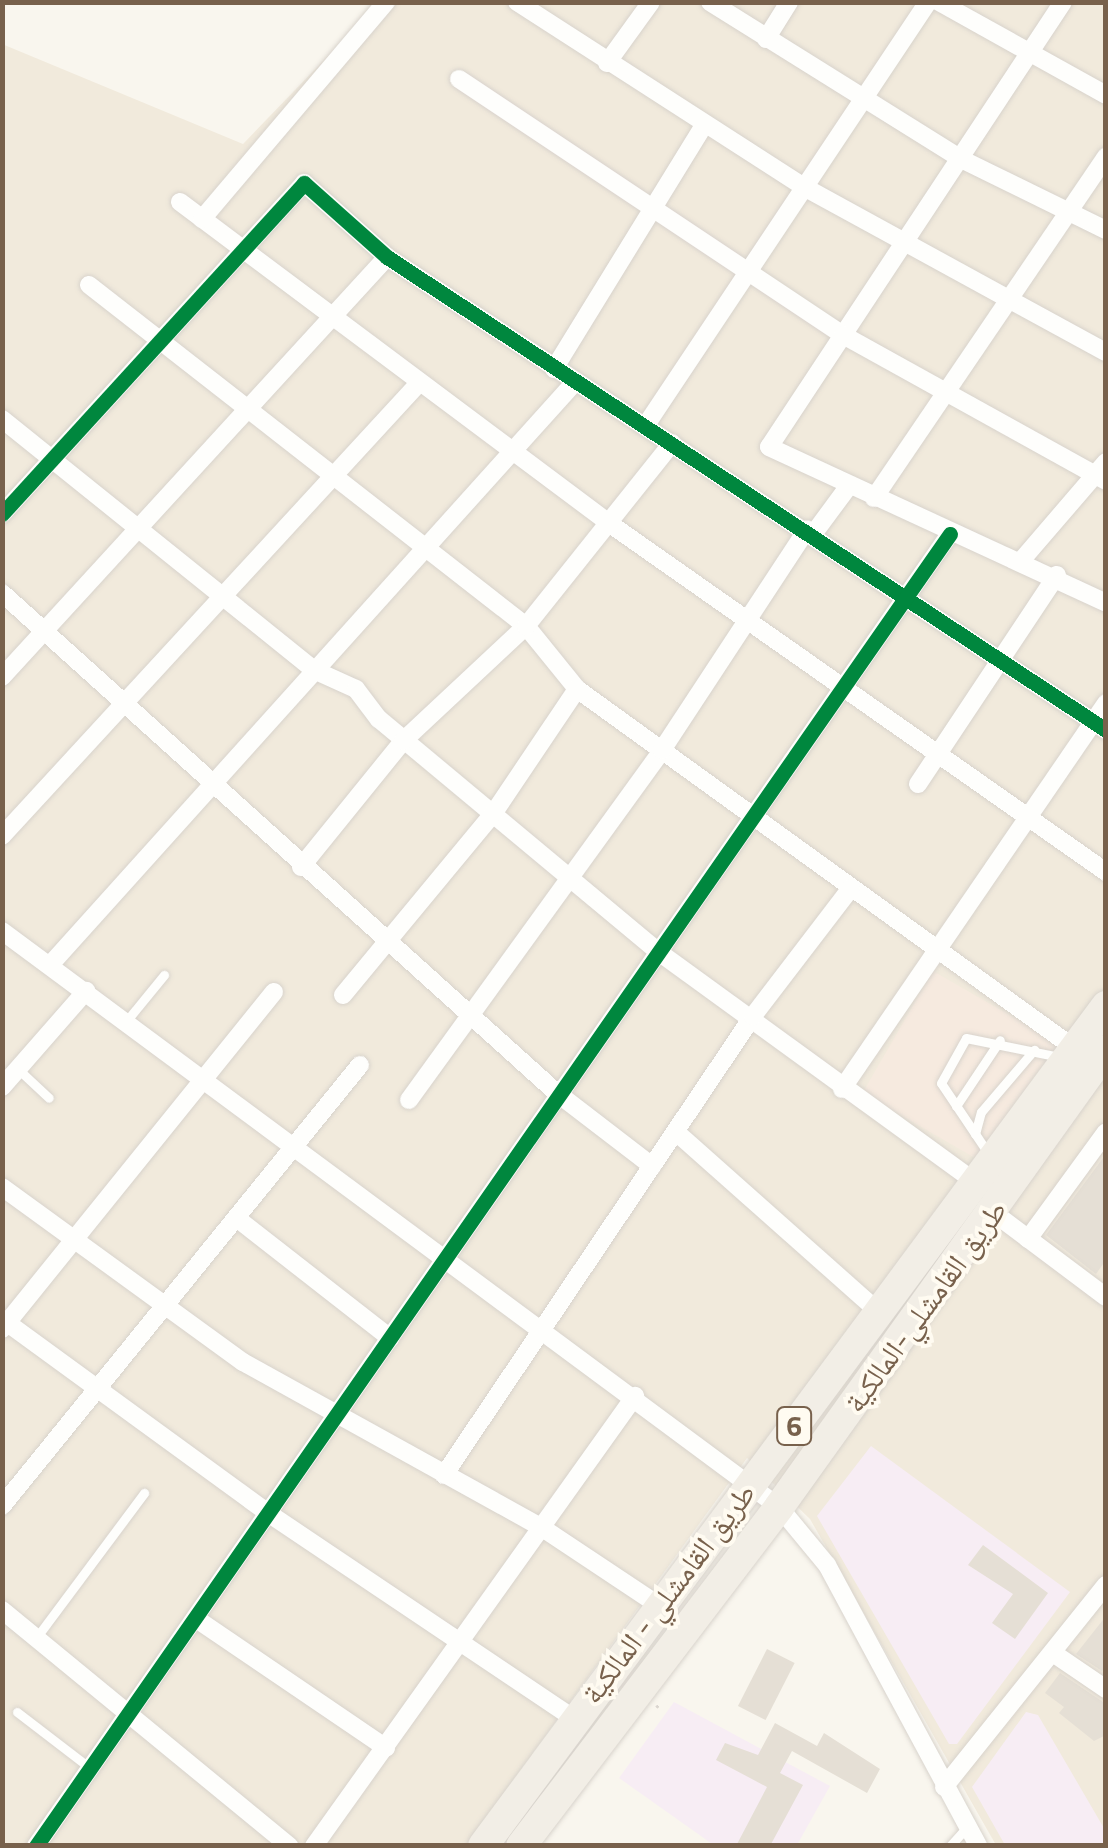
<!DOCTYPE html>
<html>
<head>
<meta charset="utf-8">
<style>
	body { margin:0 }
	#map { position:relative; width:1108px; height:1848px; overflow:hidden; background:#f9f6ee; font-family:"Titillium Web","Noto Naskh Arabic",sans-serif }
	div>[style] { position:absolute }
	.residential>* { inset:0; background:#f1eadc }
	.commercial>* { inset:0; background:#f6eadf; transform-origin:0 0 }
	.education>* { inset:0; background:#f7edf4 }
	.building>* { inset:0; background:#e5dfd5; transform-origin:0 0 }
	.path>* { height:2.5px; margin-top:-1.25px; transform-origin:0; background:repeating-linear-gradient(90deg,#dbd6d0 0 2.5px,transparent 0 10.5px) }
	.roads { filter:drop-shadow(0 0 2px #d8d3cc) drop-shadow(0 0 2px #d8d3cc) }
	.service>* { height:9px; margin:-4.5px; padding:0 4.5px; transform-origin:4.5px; border-radius:4.5px; background:#fefefc }
	.minor>* { height:18px; margin:-9px; padding:0 9px; transform-origin:9px; border-radius:9px; background:#fefefc }
	.trunk>* { height:30px; margin:-15px; padding:0 15px; transform-origin:15px; border-radius:15px; background:#f2eee6 }
	.cycleway>* { height:15px; margin:-7.5px; padding:0 7.5px; transform-origin:7.5px; border-radius:7.5px; background:#00873e }
	span { translate:-50% -50%; white-space:nowrap; text-align:center; line-height:1.15; -webkit-text-stroke:8px #fffbf1; paint-order:stroke }
	.shield-label span { padding:2px 8px; background:#fffbf1; border:2px solid; border-radius:8px; -webkit-text-stroke-width:0 }
	.shield-label { font-size:28px; color:#78614c; font-weight:700 }
	.street-label { font-size:30px; color:#78614c }
	.frame { position:absolute; inset:0; border:5px solid #78614c; pointer-events:none }
</style>
</head>
<body>
<div id="map">
	<div class="residential">
		<i style="clip-path:polygon(379px 3px,1105px 3px,1105px 1845px,996px 1845px,810px 1519px,747px 1458px,466px 1845px,3px 1845px,2px 44px,243px 144px)"></i>
	</div>
	<div class="commercial">
		<i style="left:933px;top:971px;width:152px;height:141px;rotate:30deg"></i>
	</div>
	<div class="education">
		<i style="clip-path:polygon(871px 1446px,1070px 1592px,957px 1744px,949px 1744px,817px 1516px)"></i>
		<i style="clip-path:polygon(674px 1702px,830px 1786px,797px 1845px,715px 1846px,619px 1778px)"></i>
		<i style="clip-path:polygon(1026px 1712px,1038px 1715px,1105px 1830px,1105px 1845px,1005px 1845px,972px 1787px)"></i>
	</div>
	<div class="building">
		<i style="clip-path:polygon(1106px 1154px,1106px 1260px,1096px 1274px,1046px 1235px)"></i>
		<i style="clip-path:polygon(983px 1545px,1048px 1593px,1015px 1639px,992px 1623px,1013px 1594px,968px 1565px)"></i>
		<i style="clip-path:polygon(1106px 1616px,1106px 1665px,1102px 1671px,1076px 1654px)"></i>
		<i style="left:767px;top:1649px;width:31px;height:64px;rotate:27deg"></i>
		<i style="clip-path:polygon(1060px 1673px,1106px 1704px,1106px 1735px,1094px 1741px,1059px 1713px,1064px 1707px,1045px 1693px)"></i>
		<i style="clip-path:polygon(775px 1723px,817px 1746px,824px 1733px,880px 1769px,867px 1793px,792px 1751px,780px 1773px,803px 1785px,770px 1846px,736px 1846px,767px 1787px,716px 1760px,725px 1743px,758px 1755px)"></i>
	</div>
	<div class="path">
		<i style="left:656px;top:1707px;width:7px;rotate:-34deg"></i>
	</div>
	<div class="roads">
		<div class="service">
			<i style="left:128px;top:1019px;width:57px;rotate:-50.7deg"></i>
			<i style="left:18px;top:1069px;width:42px;rotate:43.1deg"></i>
			<i style="left:956px;top:1106px;width:79px;rotate:-56.3deg"></i>
			<i style="left:975px;top:1134px;width:23px;rotate:-75deg"></i>
			<i style="left:981px;top:1112px;width:82px;rotate:-49.5deg"></i>
			<i style="left:988px;top:1153px;width:84px;rotate:-123.9deg"></i>
			<i style="left:941px;top:1083px;width:51px;rotate:-60.9deg"></i>
			<i style="left:966px;top:1038px;width:95px;rotate:11.5deg"></i>
			<i style="left:36px;top:1638px;width:181px;rotate:-53.3deg"></i>
			<i style="left:17px;top:1712px;width:92px;rotate:37.5deg"></i>
			<i style="left:950px;top:1846px;width:25px;rotate:-48deg"></i>
		</div>
		<div class="minor">
			<i style="left:517px;top:2px;width:341px;rotate:32.8deg"></i>
			<i style="left:804px;top:187px;width:344px;rotate:28.7deg"></i>
			<i style="left:710px;top:2px;width:296px;rotate:32deg"></i>
			<i style="left:961px;top:159px;width:161px;rotate:26.1deg"></i>
			<i style="left:939px;top:2px;width:191px;rotate:29.1deg"></i>
			<i style="left:1063px;top:2px;width:533px;rotate:123.45deg"></i>
			<i style="left:769px;top:447px;width:371px;rotate:24.8deg"></i>
			<i style="left:766px;top:39px;width:44px;rotate:-58.1deg"></i>
			<i style="left:607px;top:63px;width:75px;rotate:-54.2deg"></i>
			<i style="left:459px;top:79px;width:462px;rotate:33.7deg"></i>
			<i style="left:843px;top:335px;width:301px;rotate:29deg"></i>
			<i style="left:180px;top:202px;width:541px;rotate:36.81deg"></i>
			<i style="left:613px;top:526px;width:602px;rotate:35.06deg"></i>
			<i style="left:202px;top:219px;width:285px;rotate:-49.7deg"></i>
			<i style="left:89px;top:285px;width:554px;rotate:37.97deg"></i>
			<i style="left:526px;top:626px;width:81px;rotate:51deg"></i>
			<i style="left:577px;top:689px;width:613px;rotate:35.84deg"></i>
			<i style="left:554px;top:369px;width:284px;rotate:-58.4deg"></i>
			<i style="left:2px;top:419px;width:400px;rotate:38.8deg"></i>
			<i style="left:314px;top:670px;width:46px;rotate:24.3deg"></i>
			<i style="left:356px;top:689px;width:38px;rotate:53deg"></i>
			<i style="left:379px;top:719px;width:361px;rotate:39.8deg"></i>
			<i style="left:656px;top:950px;width:398px;rotate:36deg"></i>
			<i style="left:646px;top:425px;width:508px;rotate:-56.31deg"></i>
			<i style="left:874px;top:498px;width:413px;rotate:-55.8deg"></i>
			<i style="left:2px;top:514px;width:448px;rotate:-47.6deg"></i>
			<i style="left:304px;top:183px;width:111px;rotate:41.7deg"></i>
			<i style="left:387px;top:257px;width:861px;rotate:33.34deg"></i>
			<i style="left:814px;top:533px;width:57px;rotate:-53.5deg"></i>
			<i style="left:1020px;top:562px;width:132px;rotate:-49.3deg"></i>
			<i style="left:2px;top:593px;width:747px;rotate:42.02deg"></i>
			<i style="left:557px;top:1093px;width:120px;rotate:37.5deg"></i>
			<i style="left:2px;top:677px;width:570px;rotate:-47.49deg"></i>
			<i style="left:918px;top:784px;width:251px;rotate:-56.4deg"></i>
			<i style="left:2px;top:836px;width:614px;rotate:-47.37deg"></i>
			<i style="left:301px;top:867px;width:162px;rotate:-51deg"></i>
			<i style="left:403px;top:741px;width:168px;rotate:-43.1deg"></i>
			<i style="left:526px;top:626px;width:234px;rotate:-51.4deg"></i>
			<i style="left:2px;top:931px;width:967px;rotate:36.55deg"></i>
			<i style="left:779px;top:1507px;width:75px;rotate:50.4deg"></i>
			<i style="left:827px;top:1565px;width:319px;rotate:61.7deg"></i>
			<i style="left:50px;top:965px;width:783px;rotate:-48deg"></i>
			<i style="left:343px;top:995px;width:235px;rotate:-50.4deg"></i>
			<i style="left:493px;top:814px;width:151px;rotate:-56.1deg"></i>
			<i style="left:2px;top:1087px;width:128px;rotate:-48.8deg"></i>
			<i style="left:842px;top:1089px;width:468px;rotate:-55.6deg"></i>
			<i style="left:409px;top:1100px;width:432px;rotate:-54.1deg"></i>
			<i style="left:662px;top:750px;width:264px;rotate:-56.7deg"></i>
			<i style="left:676px;top:1132px;width:274px;rotate:41.6deg"></i>
			<i style="left:2px;top:1187px;width:298px;rotate:36deg"></i>
			<i style="left:243px;top:1362px;width:341px;rotate:29deg"></i>
			<i style="left:541px;top:1527px;width:143px;rotate:33.6deg"></i>
			<i style="left:994px;top:1213px;width:140px;rotate:36.9deg"></i>
			<i style="left:239px;top:1220px;width:192px;rotate:38deg"></i>
			<i style="left:1028px;top:1239px;width:132px;rotate:-53.9deg"></i>
			<i style="left:2px;top:1319px;width:329px;rotate:36.1deg"></i>
			<i style="left:268px;top:1513px;width:370px;rotate:33.9deg"></i>
			<i style="left:2px;top:1329px;width:433px;rotate:-51.1deg"></i>
			<i style="left:444px;top:1475px;width:553px;rotate:-56.05deg"></i>
			<i style="left:753px;top:1016px;width:161px;rotate:-52.6deg"></i>
			<i style="left:2px;top:1506px;width:568px;rotate:-50.93deg"></i>
			<i style="left:2px;top:1610px;width:372px;rotate:39.4deg"></i>
			<i style="left:195px;top:1618px;width:231px;rotate:34.2deg"></i>
			<i style="left:1053px;top:1653px;width:64px;rotate:34.2deg"></i>
			<i style="left:944px;top:1787px;width:259px;rotate:-51.3deg"></i>
			<i style="left:36px;top:1846px;width:1599px;rotate:-55.14deg"></i>
			<i style="left:314px;top:1846px;width:553px;rotate:-54.5deg"></i>
		</div>
		<div class="trunk">
			<i style="left:483px;top:1846px;width:1046px;rotate:-53.44deg"></i>
			<i style="left:521px;top:1846px;width:426px;rotate:-52.7deg"></i>
			<i style="left:779px;top:1507px;width:562px;rotate:-54.41deg"></i>
		</div>
	</div>
	<div class="cycleway">
		<i style="left:2px;top:514px;width:448px;rotate:-47.6deg"></i>
		<i style="left:304px;top:183px;width:111px;rotate:41.7deg"></i>
		<i style="left:387px;top:257px;width:861px;rotate:33.34deg"></i>
		<i style="left:36px;top:1846px;width:1599px;rotate:-55.14deg"></i>
	</div>
	<div class="shield-label">
		<span style="left:794px;top:1426px">6</span>
	</div>
	<div class="street-label">
		<span style="left:925px;top:1306px;rotate:-54deg">طريق القامشلي-المالكية</span>
		<span style="left:668px;top:1593px;rotate:-53deg">طريق القامشلي - المالكية</span>
	</div>
	<div class="frame"></div>
</div>
</body>
</html>
